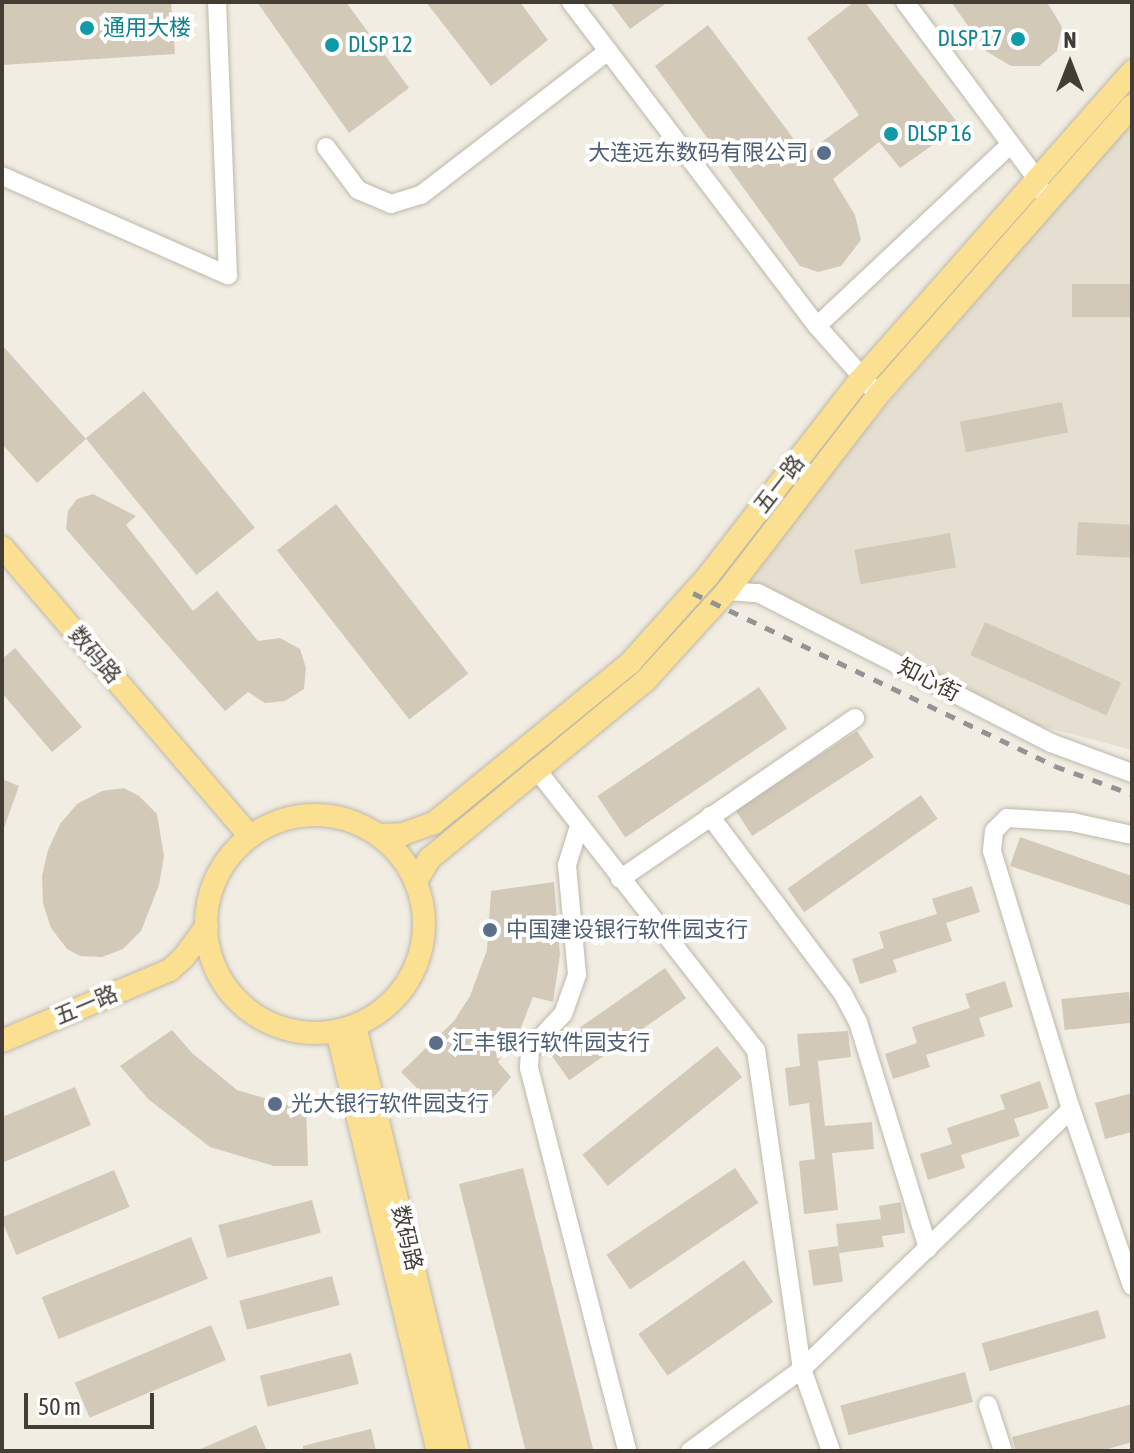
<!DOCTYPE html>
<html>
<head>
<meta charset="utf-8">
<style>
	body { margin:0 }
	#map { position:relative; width:1134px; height:1453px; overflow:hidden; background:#f1ede3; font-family:"Asap Condensed","Noto Sans SC",sans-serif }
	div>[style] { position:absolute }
	.residential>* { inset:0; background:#e5dfd1 }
	.building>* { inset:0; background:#d3c9b9; transform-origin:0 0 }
	.roads { filter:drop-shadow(0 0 2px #bfb8a9) drop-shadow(0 0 2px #bfb8a9) }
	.minor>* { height:18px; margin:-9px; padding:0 9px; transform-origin:9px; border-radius:9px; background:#fff }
	.major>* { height:22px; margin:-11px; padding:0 11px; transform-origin:11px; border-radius:11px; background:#fce091 }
	.major>.ring { margin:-11px; padding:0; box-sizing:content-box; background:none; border:22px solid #fce091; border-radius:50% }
	.rail>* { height:5px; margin-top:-2.5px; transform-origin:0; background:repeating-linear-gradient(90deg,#939393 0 10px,transparent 0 20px) }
	.dots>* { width:22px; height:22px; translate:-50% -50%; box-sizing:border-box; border:4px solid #fff; border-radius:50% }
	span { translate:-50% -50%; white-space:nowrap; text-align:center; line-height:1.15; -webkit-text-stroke:8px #fff; paint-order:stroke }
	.culture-label { font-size:22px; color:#0d838f }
	.left { translate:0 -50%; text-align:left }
	.right { translate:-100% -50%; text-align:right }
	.service-label { font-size:22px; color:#4e5e75 }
	.street-label { font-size:22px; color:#433d34 }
	.frame { position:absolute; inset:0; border:4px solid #433d34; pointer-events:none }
	.north { position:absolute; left:1030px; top:24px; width:80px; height:80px; -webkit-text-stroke:6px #fff; paint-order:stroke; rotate:0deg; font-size:22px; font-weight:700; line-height:32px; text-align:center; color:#433d34 }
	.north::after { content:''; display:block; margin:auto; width:28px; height:36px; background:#433d34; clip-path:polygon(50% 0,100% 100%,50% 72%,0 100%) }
	.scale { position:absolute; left:24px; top:1393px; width:130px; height:36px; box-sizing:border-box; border:4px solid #433d34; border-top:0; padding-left:10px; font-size:24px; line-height:28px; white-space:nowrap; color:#433d34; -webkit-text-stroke:6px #fff; paint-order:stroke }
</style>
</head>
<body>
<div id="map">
	<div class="residential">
		<i style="clip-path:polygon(1132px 119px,1132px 750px,991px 713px,758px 593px,727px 591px)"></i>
	</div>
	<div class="building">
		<i style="clip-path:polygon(2px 2px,171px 2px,175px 54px,2px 65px)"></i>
		<i style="clip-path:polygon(257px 2px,346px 2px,409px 88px,349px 133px)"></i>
		<i style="clip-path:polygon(426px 2px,520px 2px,548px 40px,491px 86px)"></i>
		<i style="clip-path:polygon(610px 2px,668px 2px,630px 29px)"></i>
		<i style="clip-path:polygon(854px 2px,865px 2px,960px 126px,900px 168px,879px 142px,833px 179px,855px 215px,861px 240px,841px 266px,818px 272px,800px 266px,655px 66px,708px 25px,805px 154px,859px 115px,807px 38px)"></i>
		<i style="clip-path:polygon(951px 2px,1047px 2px,1062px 27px,1057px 51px,1039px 66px,1011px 66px,986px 51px)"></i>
		<i style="left:1132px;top:284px;width:33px;height:60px;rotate:90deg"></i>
		<i style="clip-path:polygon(2px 345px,86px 439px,37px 483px,2px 444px)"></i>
		<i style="left:144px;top:391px;width:176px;height:75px;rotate:51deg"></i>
		<i style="left:1062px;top:402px;width:31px;height:104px;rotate:79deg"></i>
		<i style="clip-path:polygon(93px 494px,136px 516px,126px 525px,193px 611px,217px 591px,258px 641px,280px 638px,300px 649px,306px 668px,304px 689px,285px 701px,265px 703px,248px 692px,225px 711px,66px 529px,68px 511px,77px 499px)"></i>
		<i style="left:336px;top:504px;width:215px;height:75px;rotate:52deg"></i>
		<i style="left:1078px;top:522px;width:54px;height:33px;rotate:3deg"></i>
		<i style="left:950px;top:533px;width:35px;height:97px;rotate:80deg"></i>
		<i style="left:985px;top:622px;width:149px;height:36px;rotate:24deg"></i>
		<i style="clip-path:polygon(15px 648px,82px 727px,52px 752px,2px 693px,2px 659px)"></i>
		<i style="left:759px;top:687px;width:50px;height:195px;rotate:56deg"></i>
		<i style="left:857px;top:731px;width:31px;height:145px;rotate:57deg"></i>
		<i style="clip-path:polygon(2px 779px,19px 786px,4px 828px,2px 827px)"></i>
		<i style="clip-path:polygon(124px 788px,139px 796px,157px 814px,164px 856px,159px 885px,141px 931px,123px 949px,102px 957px,80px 956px,67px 949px,51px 928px,43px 903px,42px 876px,48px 850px,60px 824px,77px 804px,102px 791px)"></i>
		<i style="left:921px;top:795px;width:29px;height:163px;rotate:55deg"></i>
		<i style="clip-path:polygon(1020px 837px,1132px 876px,1132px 906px,1010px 866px)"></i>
		<i style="clip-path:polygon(554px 882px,560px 955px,553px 1002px,533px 997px,520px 1030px,498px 1062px,511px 1077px,477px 1116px,456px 1094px,437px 1108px,401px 1072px,454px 1021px,470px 996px,487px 950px,491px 891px)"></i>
		<i style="clip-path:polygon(972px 886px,980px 912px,946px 923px,952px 941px,893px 960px,897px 972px,860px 984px,852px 959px,884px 948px,879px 932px,937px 914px,932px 899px)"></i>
		<i style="left:665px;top:968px;width:37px;height:143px;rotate:55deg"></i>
		<i style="clip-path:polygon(1005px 981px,1013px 1007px,979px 1018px,985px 1036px,926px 1055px,930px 1067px,893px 1079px,885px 1054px,917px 1043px,912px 1027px,970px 1008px,965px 994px)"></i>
		<i style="left:1129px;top:992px;width:31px;height:68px;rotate:84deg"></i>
		<i style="clip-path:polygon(172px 1030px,192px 1053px,237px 1090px,287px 1105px,306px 1106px,308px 1166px,274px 1166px,210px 1147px,148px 1099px,120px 1066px)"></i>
		<i style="clip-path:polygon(848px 1031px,851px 1057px,818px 1061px,825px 1126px,872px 1122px,874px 1149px,832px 1153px,838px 1210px,804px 1214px,799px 1161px,815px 1159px,809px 1103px,789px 1106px,785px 1068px,800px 1066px,797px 1034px)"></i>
		<i style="left:717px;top:1046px;width:40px;height:173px;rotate:51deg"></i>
		<i style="clip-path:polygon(1040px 1081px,1049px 1108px,1014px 1119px,1020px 1136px,961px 1155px,965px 1168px,928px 1180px,920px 1154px,952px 1144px,947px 1128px,1005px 1109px,1000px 1095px)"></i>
		<i style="clip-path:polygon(75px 1087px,91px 1125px,2px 1163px,2px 1117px)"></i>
		<i style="clip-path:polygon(1132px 1093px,1132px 1132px,1105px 1139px,1095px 1103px)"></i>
		<i style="left:523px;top:1168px;width:292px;height:66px;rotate:76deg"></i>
		<i style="left:735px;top:1168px;width:42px;height:155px;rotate:56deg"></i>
		<i style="left:114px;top:1170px;width:40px;height:123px;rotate:67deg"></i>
		<i style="left:312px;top:1200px;width:34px;height:97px;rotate:75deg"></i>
		<i style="clip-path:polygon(901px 1202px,905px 1233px,882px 1236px,884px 1247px,839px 1253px,836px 1224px,881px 1219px,879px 1206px)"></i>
		<i style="left:191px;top:1237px;width:45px;height:161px;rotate:68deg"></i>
		<i style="left:838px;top:1246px;width:36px;height:30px;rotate:82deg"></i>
		<i style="left:744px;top:1260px;width:51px;height:129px;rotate:55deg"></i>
		<i style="left:332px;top:1276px;width:30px;height:96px;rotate:75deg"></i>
		<i style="left:1098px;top:1310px;width:29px;height:121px;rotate:74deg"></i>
		<i style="left:211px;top:1325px;width:38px;height:148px;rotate:67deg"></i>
		<i style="left:351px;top:1353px;width:32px;height:94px;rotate:76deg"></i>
		<i style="left:965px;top:1372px;width:31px;height:129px;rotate:75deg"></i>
		<i style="clip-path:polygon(1132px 1404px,1132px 1442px,1101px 1451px,1016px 1451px,1012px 1437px)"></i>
		<i style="clip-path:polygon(256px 1425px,267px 1451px,196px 1451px)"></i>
		<i style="clip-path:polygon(371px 1429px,376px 1451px,303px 1451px,303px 1446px)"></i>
	</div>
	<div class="roads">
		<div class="minor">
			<i style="left:571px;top:2px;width:407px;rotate:52.8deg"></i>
			<i style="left:817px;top:326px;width:83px;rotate:48.4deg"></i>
			<i style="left:905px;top:2px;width:219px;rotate:53.3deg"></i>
			<i style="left:1036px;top:178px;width:14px;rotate:69deg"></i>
			<i style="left:326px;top:147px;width:54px;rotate:53.3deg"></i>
			<i style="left:358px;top:190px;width:36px;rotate:23deg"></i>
			<i style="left:391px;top:204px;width:31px;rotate:-17deg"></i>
			<i style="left:421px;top:195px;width:236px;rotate:-37.6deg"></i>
			<i style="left:2px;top:176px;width:247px;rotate:23.7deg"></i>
			<i style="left:228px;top:275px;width:273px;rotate:-92.3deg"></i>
			<i style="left:817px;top:326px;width:265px;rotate:-43.2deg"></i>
			<i style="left:727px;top:591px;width:31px;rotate:4deg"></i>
			<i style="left:758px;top:593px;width:329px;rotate:27.1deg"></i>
			<i style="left:1051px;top:743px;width:86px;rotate:20.3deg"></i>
			<i style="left:537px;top:770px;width:355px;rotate:52deg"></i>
			<i style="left:756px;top:1050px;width:322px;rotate:81.8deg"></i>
			<i style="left:802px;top:1369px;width:87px;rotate:70.5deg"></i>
			<i style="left:710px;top:816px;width:222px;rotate:53.2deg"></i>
			<i style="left:843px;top:994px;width:32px;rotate:62deg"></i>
			<i style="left:858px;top:1022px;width:237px;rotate:72.8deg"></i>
			<i style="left:579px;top:826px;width:41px;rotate:107.1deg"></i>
			<i style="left:567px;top:865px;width:110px;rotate:84.8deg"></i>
			<i style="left:577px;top:975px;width:41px;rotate:109.7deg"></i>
			<i style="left:563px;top:1014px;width:48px;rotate:133.3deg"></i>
			<i style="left:530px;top:1049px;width:19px;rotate:93deg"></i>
			<i style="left:529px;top:1068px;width:395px;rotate:75.6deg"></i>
			<i style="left:1132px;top:835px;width:61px;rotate:-167.8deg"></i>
			<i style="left:1072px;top:822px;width:65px;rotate:-176.5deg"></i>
			<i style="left:1007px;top:818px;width:18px;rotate:135deg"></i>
			<i style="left:994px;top:831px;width:20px;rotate:96deg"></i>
			<i style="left:992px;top:851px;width:270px;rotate:73deg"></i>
			<i style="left:1071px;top:1109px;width:187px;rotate:71deg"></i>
			<i style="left:620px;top:879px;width:285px;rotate:-34.4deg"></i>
			<i style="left:988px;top:1405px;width:48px;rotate:71.9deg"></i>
			<i style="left:690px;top:1451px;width:139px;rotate:-36.2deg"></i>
			<i style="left:802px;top:1369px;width:374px;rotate:-44deg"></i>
		</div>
		<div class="major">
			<i style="left:2px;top:547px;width:381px;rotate:49.4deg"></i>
			<i class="ring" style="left:206px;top:815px;width:196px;height:196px"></i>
			<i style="left:379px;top:835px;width:24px;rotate:-2deg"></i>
			<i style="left:403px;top:834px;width:33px;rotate:-20deg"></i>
			<i style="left:434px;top:823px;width:253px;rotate:-39.2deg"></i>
			<i style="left:630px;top:663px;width:117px;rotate:-48.1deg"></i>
			<i style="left:708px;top:576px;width:248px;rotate:-52.2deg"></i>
			<i style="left:860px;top:380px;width:412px;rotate:-48.6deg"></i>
			<i style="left:416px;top:881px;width:26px;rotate:-59deg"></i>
			<i style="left:429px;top:859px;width:281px;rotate:-39.5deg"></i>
			<i style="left:646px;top:680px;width:120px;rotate:-47.7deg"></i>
			<i style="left:727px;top:591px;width:247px;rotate:-52.4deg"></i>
			<i style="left:878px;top:395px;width:385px;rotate:-48.7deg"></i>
			<i style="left:355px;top:1026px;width:437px;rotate:76.4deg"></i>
			<i style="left:337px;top:1031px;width:432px;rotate:76.5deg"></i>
			<i style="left:2px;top:1041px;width:182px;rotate:-22.9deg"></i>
			<i style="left:170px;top:970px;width:19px;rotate:-43deg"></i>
			<i style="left:184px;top:957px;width:39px;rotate:-54deg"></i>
		</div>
	</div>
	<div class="rail">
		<i style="left:693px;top:593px;width:401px;rotate:25.5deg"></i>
		<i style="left:1055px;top:766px;width:82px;rotate:20deg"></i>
	</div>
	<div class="dots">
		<i style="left:87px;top:28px;background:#0f9aa8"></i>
		<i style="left:1018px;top:39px;background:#0f9aa8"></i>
		<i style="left:332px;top:45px;background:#0f9aa8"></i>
		<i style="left:891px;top:134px;background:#0f9aa8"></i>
		<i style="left:824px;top:153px;background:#5c6f8a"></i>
		<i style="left:490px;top:930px;background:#5c6f8a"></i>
		<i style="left:436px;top:1043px;background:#5c6f8a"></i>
		<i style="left:275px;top:1104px;background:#5c6f8a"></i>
	</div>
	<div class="culture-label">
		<span class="left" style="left:103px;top:28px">通用大楼</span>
		<span class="right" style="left:1002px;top:39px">DLSP 17</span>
		<span class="left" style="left:348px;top:45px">DLSP 12</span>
		<span class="left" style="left:907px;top:134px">DLSP 16</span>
	</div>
	<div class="service-label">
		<span class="right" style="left:808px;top:153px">大连远东数码有限公司</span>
		<span class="left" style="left:506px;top:930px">中国建设银行软件园支行</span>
		<span class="left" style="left:452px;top:1043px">汇丰银行软件园支行</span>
		<span class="left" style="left:291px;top:1104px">光大银行软件园支行</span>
	</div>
	<div class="street-label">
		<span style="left:779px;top:484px;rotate:-52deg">五一路</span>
		<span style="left:95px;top:655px;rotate:49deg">数码路</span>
		<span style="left:929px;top:680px;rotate:27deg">知心街</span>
		<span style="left:86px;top:1005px;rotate:-23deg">五一路</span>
		<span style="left:407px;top:1238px;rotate:76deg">数码路</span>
	</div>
	<div class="frame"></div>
	<div class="north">N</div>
	<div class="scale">50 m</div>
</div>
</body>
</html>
